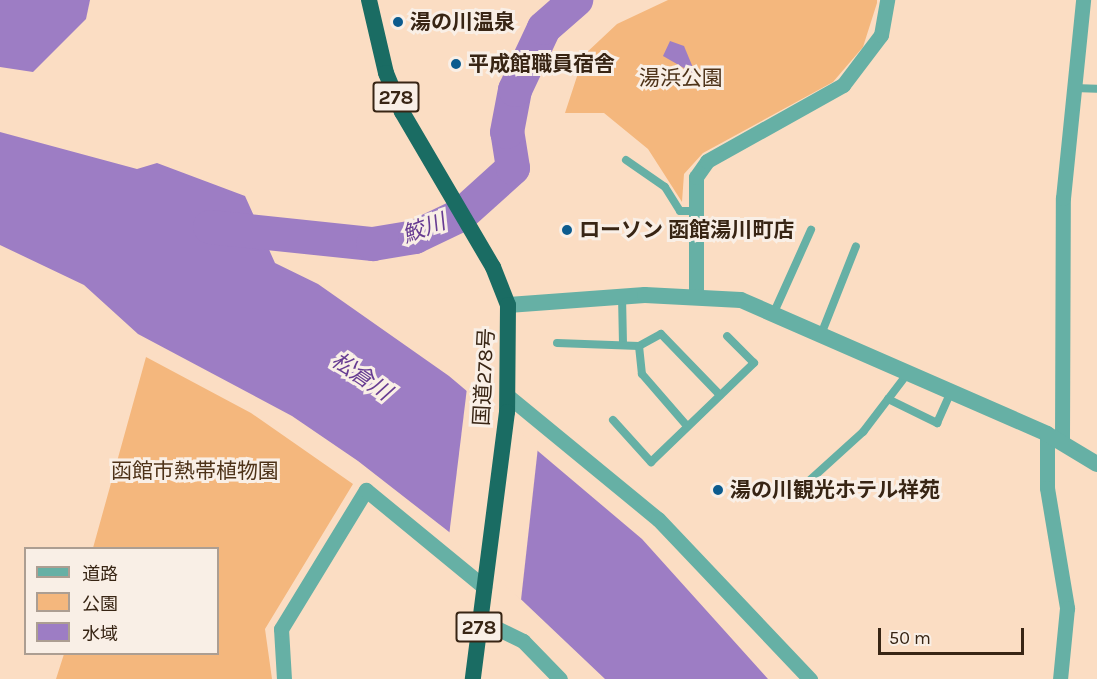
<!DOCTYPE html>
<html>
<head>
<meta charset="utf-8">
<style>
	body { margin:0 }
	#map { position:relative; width:1097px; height:679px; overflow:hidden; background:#fbddc3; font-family:Karla,"Noto Sans JP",sans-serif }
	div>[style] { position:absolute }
	.green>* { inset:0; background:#f4b77d }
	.water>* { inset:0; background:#9d7dc4 }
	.pier>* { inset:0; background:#fbddc3 }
	.river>* { height:34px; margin:-17px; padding:0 17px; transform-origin:17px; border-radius:17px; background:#9d7dc4 }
	.service>* { height:8px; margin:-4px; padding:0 4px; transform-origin:4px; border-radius:4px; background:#66b0a5 }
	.minor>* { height:15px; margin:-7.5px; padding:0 7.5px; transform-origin:7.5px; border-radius:7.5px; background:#66b0a5 }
	.tertiary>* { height:16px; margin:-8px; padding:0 8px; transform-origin:8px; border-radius:8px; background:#66b0a5 }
	.trunk>* { height:16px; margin:-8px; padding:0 8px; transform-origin:8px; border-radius:8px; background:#1a6c63 }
	.dots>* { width:16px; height:16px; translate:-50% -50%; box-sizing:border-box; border:3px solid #f9efe6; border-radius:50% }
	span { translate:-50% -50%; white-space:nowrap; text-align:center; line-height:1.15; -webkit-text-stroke:6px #f9efe6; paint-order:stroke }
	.shield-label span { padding:2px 4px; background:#f9efe6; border:2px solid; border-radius:4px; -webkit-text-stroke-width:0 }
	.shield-label { font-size:20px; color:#382514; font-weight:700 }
	.poi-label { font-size:21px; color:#382514; font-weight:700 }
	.left { translate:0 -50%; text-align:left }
	.park-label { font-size:21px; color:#4e3319 }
	.street-label { font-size:21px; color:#382514 }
	.water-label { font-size:22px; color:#673c92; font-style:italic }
	.legend { position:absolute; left:24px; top:547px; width:195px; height:108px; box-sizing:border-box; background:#f9efe6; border:2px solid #ac9e92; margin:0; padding:8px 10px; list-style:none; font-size:18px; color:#382514 }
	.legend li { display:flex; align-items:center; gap:12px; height:30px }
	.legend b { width:30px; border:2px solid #ac9e92 }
	.scale { position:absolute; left:878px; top:628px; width:146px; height:27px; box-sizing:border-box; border:3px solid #382514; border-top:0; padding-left:8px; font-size:18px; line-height:21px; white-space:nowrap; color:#382514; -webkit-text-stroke:4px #f9efe6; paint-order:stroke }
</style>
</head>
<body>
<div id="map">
	<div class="green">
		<i style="clip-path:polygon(668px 0,877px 0,877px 3px,863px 47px,833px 82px,703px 153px,684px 174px,682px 202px,648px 149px,604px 113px,565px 113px,584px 55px,617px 24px)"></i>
		<i style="clip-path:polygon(146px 357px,251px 413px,353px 484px,265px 629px,272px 679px,56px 679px,64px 654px,218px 654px,218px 548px,93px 548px)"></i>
	</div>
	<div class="water">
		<i style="clip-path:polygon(0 0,90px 0,86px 19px,33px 72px,0 67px)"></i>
		<i style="clip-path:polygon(670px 41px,684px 46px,696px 75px,663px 56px)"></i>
		<i style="clip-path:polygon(0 132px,137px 169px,157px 163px,245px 196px,275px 263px,318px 284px,449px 376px,642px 539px,768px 679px,605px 679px,453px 535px,358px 461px,292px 416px,138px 334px,84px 285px,0 245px)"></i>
	</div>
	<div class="pier">
		<i style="clip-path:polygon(467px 388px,538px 447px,521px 600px,449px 536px)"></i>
	</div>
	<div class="river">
		<i style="left:210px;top:227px;width:164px;rotate:6deg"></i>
		<i style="left:373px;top:244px;width:43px;rotate:-9.5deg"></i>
		<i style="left:415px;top:237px;width:51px;rotate:-25.6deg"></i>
		<i style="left:461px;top:215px;width:70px;rotate:-42.1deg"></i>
		<i style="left:513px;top:168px;width:36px;rotate:-99deg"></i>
		<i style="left:507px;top:132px;width:43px;rotate:-79.2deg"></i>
		<i style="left:515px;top:90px;width:68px;rotate:-64.9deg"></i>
		<i style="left:544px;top:28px;width:43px;rotate:-41.2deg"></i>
	</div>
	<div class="service">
		<i style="left:1074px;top:88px;width:23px;rotate:2deg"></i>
		<i style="left:626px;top:160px;width:47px;rotate:34.7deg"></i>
		<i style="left:665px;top:187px;width:28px;rotate:58deg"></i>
		<i style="left:680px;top:211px;width:16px"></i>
		<i style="left:622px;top:296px;width:48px;rotate:88.8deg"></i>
		<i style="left:775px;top:310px;width:88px;rotate:-65.8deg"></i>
		<i style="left:822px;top:332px;width:92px;rotate:-68.4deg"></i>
		<i style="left:557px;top:343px;width:82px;rotate:2.1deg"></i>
		<i style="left:639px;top:346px;width:25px;rotate:-29deg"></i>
		<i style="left:661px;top:334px;width:85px;rotate:46deg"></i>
		<i style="left:639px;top:346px;width:28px;rotate:84deg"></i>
		<i style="left:642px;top:374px;width:69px;rotate:49.1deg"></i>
		<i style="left:888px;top:399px;width:55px;rotate:26.1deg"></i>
		<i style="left:937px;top:423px;width:35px;rotate:-66deg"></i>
		<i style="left:613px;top:420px;width:57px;rotate:47.9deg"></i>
		<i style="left:651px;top:462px;width:143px;rotate:-43.9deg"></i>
		<i style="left:754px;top:363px;width:38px;rotate:-135deg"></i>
		<i style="left:810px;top:480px;width:72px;rotate:-42.2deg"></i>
		<i style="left:863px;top:432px;width:74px;rotate:-52.7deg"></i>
	</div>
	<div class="minor">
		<i style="left:696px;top:294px;width:117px;rotate:-90deg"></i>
		<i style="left:696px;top:177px;width:19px;rotate:-55deg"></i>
		<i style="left:707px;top:161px;width:156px;rotate:-29.2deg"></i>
		<i style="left:843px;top:85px;width:63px;rotate:-52.8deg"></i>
		<i style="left:881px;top:35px;width:36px;rotate:-80deg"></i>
		<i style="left:508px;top:396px;width:194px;rotate:39.4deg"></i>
		<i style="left:658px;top:519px;width:221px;rotate:46.5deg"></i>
		<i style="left:1047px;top:434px;width:54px;rotate:90deg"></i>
		<i style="left:1047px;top:488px;width:122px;rotate:80.5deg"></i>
		<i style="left:1067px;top:608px;width:71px;rotate:95.6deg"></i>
		<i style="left:1062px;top:442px;width:244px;rotate:-89.8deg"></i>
		<i style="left:1063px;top:198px;width:199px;rotate:-84.2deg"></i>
		<i style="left:480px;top:620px;width:48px;rotate:26deg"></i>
		<i style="left:523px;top:641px;width:53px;rotate:45.8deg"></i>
		<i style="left:284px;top:679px;width:50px;rotate:-93.4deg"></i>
		<i style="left:281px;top:629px;width:163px;rotate:-58.6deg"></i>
		<i style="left:366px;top:490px;width:153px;rotate:39.4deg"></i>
	</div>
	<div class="tertiary">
		<i style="left:508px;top:305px;width:137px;rotate:-4.2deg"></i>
		<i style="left:645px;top:295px;width:96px;rotate:3deg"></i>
		<i style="left:741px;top:300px;width:334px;rotate:23.6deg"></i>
		<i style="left:1047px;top:434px;width:58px;rotate:31deg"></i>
	</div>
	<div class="trunk">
		<i style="left:369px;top:0;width:75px;rotate:76.9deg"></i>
		<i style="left:386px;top:73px;width:42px;rotate:67.7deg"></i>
		<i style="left:402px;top:112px;width:180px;rotate:59.6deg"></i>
		<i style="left:493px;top:267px;width:41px;rotate:68.5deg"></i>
		<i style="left:508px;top:305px;width:107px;rotate:90.5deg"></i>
		<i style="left:507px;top:412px;width:269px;rotate:97.3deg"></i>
	</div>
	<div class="dots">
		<i style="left:398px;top:22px;background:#0b5b8e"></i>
		<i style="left:456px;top:64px;background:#0b5b8e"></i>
		<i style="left:567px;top:230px;background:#0b5b8e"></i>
		<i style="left:718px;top:490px;background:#0b5b8e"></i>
	</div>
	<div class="shield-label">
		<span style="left:396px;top:97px">278</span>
		<span style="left:479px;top:627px">278</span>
	</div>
	<div class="poi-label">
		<span class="left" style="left:410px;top:22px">湯の川温泉</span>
		<span class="left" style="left:468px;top:64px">平成館職員宿舎</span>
		<span class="left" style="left:579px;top:230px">ローソン 函館湯川町店</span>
		<span class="left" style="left:730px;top:490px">湯の川観光ホテル祥苑</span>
	</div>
	<div class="park-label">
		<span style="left:681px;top:78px">湯浜公園</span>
		<span style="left:195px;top:471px">函館市熱帯植物園</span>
	</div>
	<div class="street-label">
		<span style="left:484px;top:377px;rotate:-87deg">国道278号</span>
	</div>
	<div class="water-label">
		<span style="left:424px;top:229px;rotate:-20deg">鮫川</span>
		<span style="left:361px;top:377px;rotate:34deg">松倉川</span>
	</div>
	<ul class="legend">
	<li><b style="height:8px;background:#66b0a5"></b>道路</li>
	<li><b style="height:16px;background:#f4b77d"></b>公園</li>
	<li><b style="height:16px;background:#9d7dc4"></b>水域</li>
	</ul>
	<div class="scale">50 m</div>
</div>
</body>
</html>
